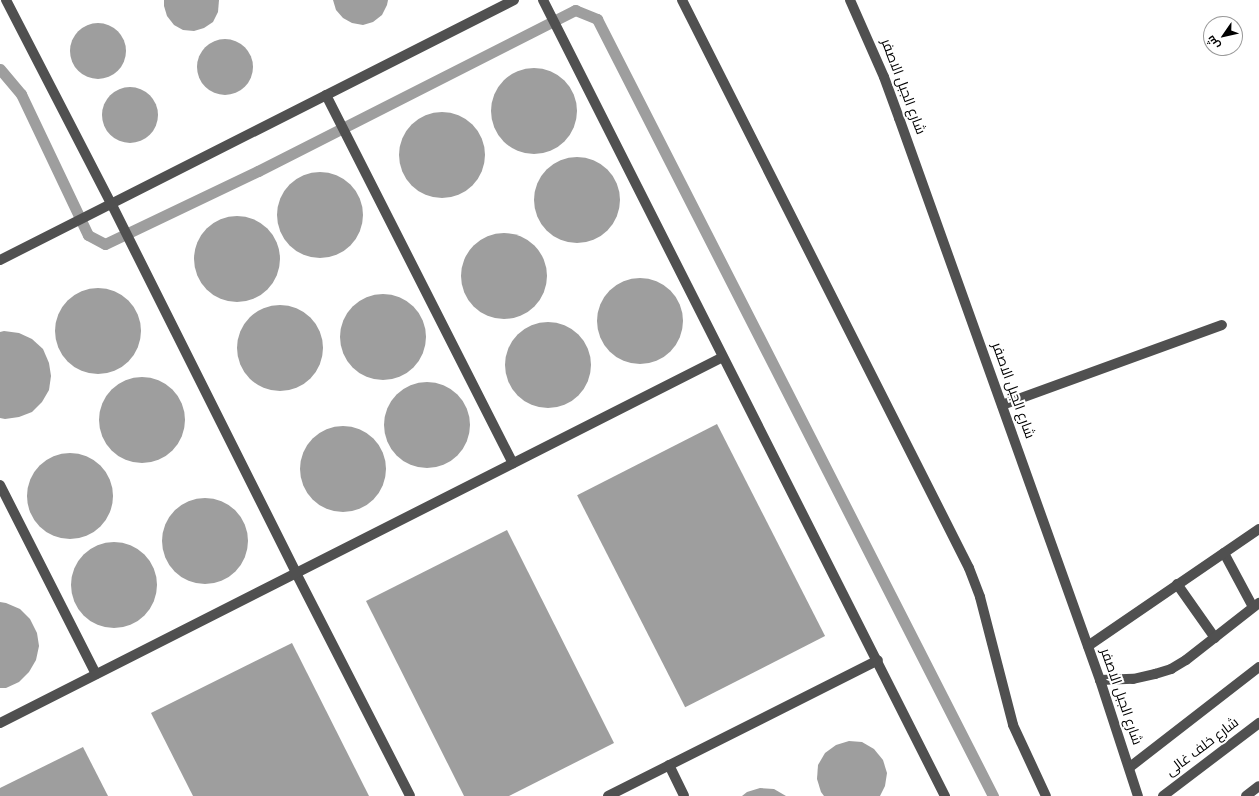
<!DOCTYPE html>
<html>
<head>
<meta charset="utf-8">
<style>
	body { margin:0 }
	#map { position:relative; width:1259px; height:796px; overflow:hidden; background:#fff; font-family:Overpass,Cairo,sans-serif }
	div>[style] { position:absolute }
	.water>* { inset:0; background:#9e9e9e; transform-origin:0 0 }
	.round { border-radius:50% }
	.canal>* { height:11px; margin:-5.5px; padding:0 5.5px; transform-origin:5.5px; border-radius:5.5px; background:#9e9e9e }
	.minor>* { height:10px; margin:-5px; padding:0 5px; transform-origin:5px; border-radius:5px; background:#505050 }
	span { translate:-50% -50%; white-space:nowrap; text-align:center; line-height:1.15; -webkit-text-stroke:4px #fff; paint-order:stroke }
	.street-label { font-size:14px; color:#000 }
	.north { position:absolute; left:1203px; top:16px; width:40px; height:40px; box-sizing:border-box; background:#fff; border:1px solid #999; border-radius:50%; rotate:236deg; font-size:11px; font-weight:700; line-height:16px; text-align:center; color:#000 }
	.north::after { content:''; display:block; margin:auto; width:14px; height:18px; background:#000; clip-path:polygon(50% 0,100% 100%,50% 72%,0 100%) }
</style>
</head>
<body>
<div id="map">
	<div class="water">
		<i style="clip-path:polygon(164px 0,219px 0,218px 12px,213px 22px,204px 28px,194px 31px,183px 30px,174px 25px,167px 16px,164px 6px)"></i>
		<i style="clip-path:polygon(333px 0,388px 0,387px 5px,382px 15px,373px 22px,363px 25px,352px 23px,343px 18px,336px 10px)"></i>
		<i class="round" style="left:70px;top:23px;width:56px;height:56px"></i>
		<i class="round" style="left:197px;top:39px;width:56px;height:56px"></i>
		<i class="round" style="left:491px;top:68px;width:86px;height:86px"></i>
		<i class="round" style="left:102px;top:87px;width:56px;height:56px"></i>
		<i class="round" style="left:399px;top:112px;width:86px;height:86px"></i>
		<i class="round" style="left:534px;top:157px;width:86px;height:86px"></i>
		<i class="round" style="left:277px;top:172px;width:86px;height:86px"></i>
		<i class="round" style="left:194px;top:216px;width:86px;height:86px"></i>
		<i class="round" style="left:461px;top:233px;width:86px;height:86px"></i>
		<i class="round" style="left:597px;top:278px;width:86px;height:86px"></i>
		<i class="round" style="left:55px;top:288px;width:86px;height:86px"></i>
		<i class="round" style="left:340px;top:294px;width:86px;height:86px"></i>
		<i class="round" style="left:237px;top:305px;width:86px;height:86px"></i>
		<i class="round" style="left:505px;top:322px;width:86px;height:86px"></i>
		<i style="clip-path:polygon(4px 331px,19px 333px,32px 339px,43px 349px,49px 363px,51px 376px,49px 390px,42px 402px,32px 412px,19px 417px,5px 419px,0 418px,0 332px)"></i>
		<i class="round" style="left:99px;top:377px;width:86px;height:86px"></i>
		<i class="round" style="left:384px;top:382px;width:86px;height:86px"></i>
		<i style="left:717px;top:424px;width:238px;height:157px;rotate:63deg"></i>
		<i class="round" style="left:300px;top:426px;width:86px;height:86px"></i>
		<i class="round" style="left:27px;top:453px;width:86px;height:86px"></i>
		<i class="round" style="left:162px;top:498px;width:86px;height:86px"></i>
		<i style="clip-path:polygon(507px 530px,614px 743px,509px 796px,464px 796px,366px 601px)"></i>
		<i class="round" style="left:71px;top:542px;width:86px;height:86px"></i>
		<i style="clip-path:polygon(0 602px,6px 603px,20px 609px,30px 619px,37px 633px,39px 646px,36px 660px,29px 672px,19px 682px,6px 688px,0 688px)"></i>
		<i style="clip-path:polygon(292px 643px,369px 796px,193px 796px,151px 713px)"></i>
		<i style="clip-path:polygon(849px 741px,862px 742px,874px 749px,883px 760px,887px 773px,885px 786px,880px 796px,824px 796px,821px 792px,817px 779px,818px 765px,825px 753px,836px 745px)"></i>
		<i style="clip-path:polygon(83px 747px,108px 796px,0 796px,0 788px)"></i>
		<i style="clip-path:polygon(760px 788px,774px 789px,786px 796px,742px 796px,747px 792px)"></i>
	</div>
	<div class="canal">
		<i style="left:0;top:69px;width:33px;rotate:50deg"></i>
		<i style="left:21px;top:94px;width:156px;rotate:64.6deg"></i>
		<i style="left:88px;top:235px;width:19px;rotate:28deg"></i>
		<i style="left:105px;top:244px;width:170px;rotate:-25.5deg"></i>
		<i style="left:258px;top:171px;width:356px;rotate:-26.9deg"></i>
		<i style="left:575px;top:10px;width:24px;rotate:22deg"></i>
		<i style="left:597px;top:19px;width:872px;rotate:62.99deg"></i>
	</div>
	<div class="minor">
		<i style="left:6px;top:0;width:229px;rotate:62.7deg"></i>
		<i style="left:111px;top:203px;width:414px;rotate:63.4deg"></i>
		<i style="left:296px;top:573px;width:250px;rotate:62.9deg"></i>
		<i style="left:543px;top:0;width:892px;rotate:63.21deg"></i>
		<i style="left:682px;top:0;width:636px;rotate:63.19deg"></i>
		<i style="left:969px;top:568px;width:31px;rotate:69deg"></i>
		<i style="left:980px;top:597px;width:132px;rotate:75.5deg"></i>
		<i style="left:1013px;top:725px;width:78px;rotate:65.1deg"></i>
		<i style="left:850px;top:0;width:84px;rotate:66.2deg"></i>
		<i style="left:884px;top:77px;width:44px;rotate:69.9deg"></i>
		<i style="left:899px;top:118px;width:597px;rotate:70.32deg"></i>
		<i style="left:1100px;top:680px;width:122px;rotate:71.9deg"></i>
		<i style="left:326px;top:95px;width:413px;rotate:63.1deg"></i>
		<i style="left:0;top:260px;width:576px;rotate:-26.83deg"></i>
		<i style="left:1002px;top:405px;width:234px;rotate:-20deg"></i>
		<i style="left:0;top:485px;width:212px;rotate:63.1deg"></i>
		<i style="left:1224px;top:553px;width:61px;rotate:61.8deg"></i>
		<i style="left:1177px;top:584px;width:66px;rotate:54.9deg"></i>
		<i style="left:1088px;top:646px;width:207px;rotate:-34.4deg"></i>
		<i style="left:1100px;top:680px;width:33px;rotate:-2deg"></i>
		<i style="left:1133px;top:679px;width:23px;rotate:-13deg"></i>
		<i style="left:1155px;top:674px;width:17px;rotate:-17deg"></i>
		<i style="left:1171px;top:669px;width:17px;rotate:-31deg"></i>
		<i style="left:1186px;top:660px;width:93px;rotate:-38deg"></i>
		<i style="left:0;top:723px;width:810px;rotate:-26.85deg"></i>
		<i style="left:669px;top:765px;width:34px;rotate:64deg"></i>
		<i style="left:1130px;top:767px;width:163px;rotate:-37.8deg"></i>
		<i style="left:608px;top:796px;width:302px;rotate:-26.7deg"></i>
		<i style="left:1163px;top:796px;width:121px;rotate:-37.2deg"></i>
		<i style="left:1246px;top:796px;width:16px;rotate:-38deg"></i>
	</div>
	<div class="street-label">
		<span style="left:902px;top:87px;rotate:69deg">شارع الجبل الاصفر</span>
		<span style="left:1012px;top:391px;rotate:70deg">شارع الجبل الاصفر</span>
		<span style="left:1120px;top:697px;rotate:71deg">شارع الجبل الاصفر</span>
		<span style="left:1203px;top:748px;rotate:-37deg">شارع خلف غالى</span>
	</div>
	<div class="north">ش</div>
</div>
</body>
</html>
